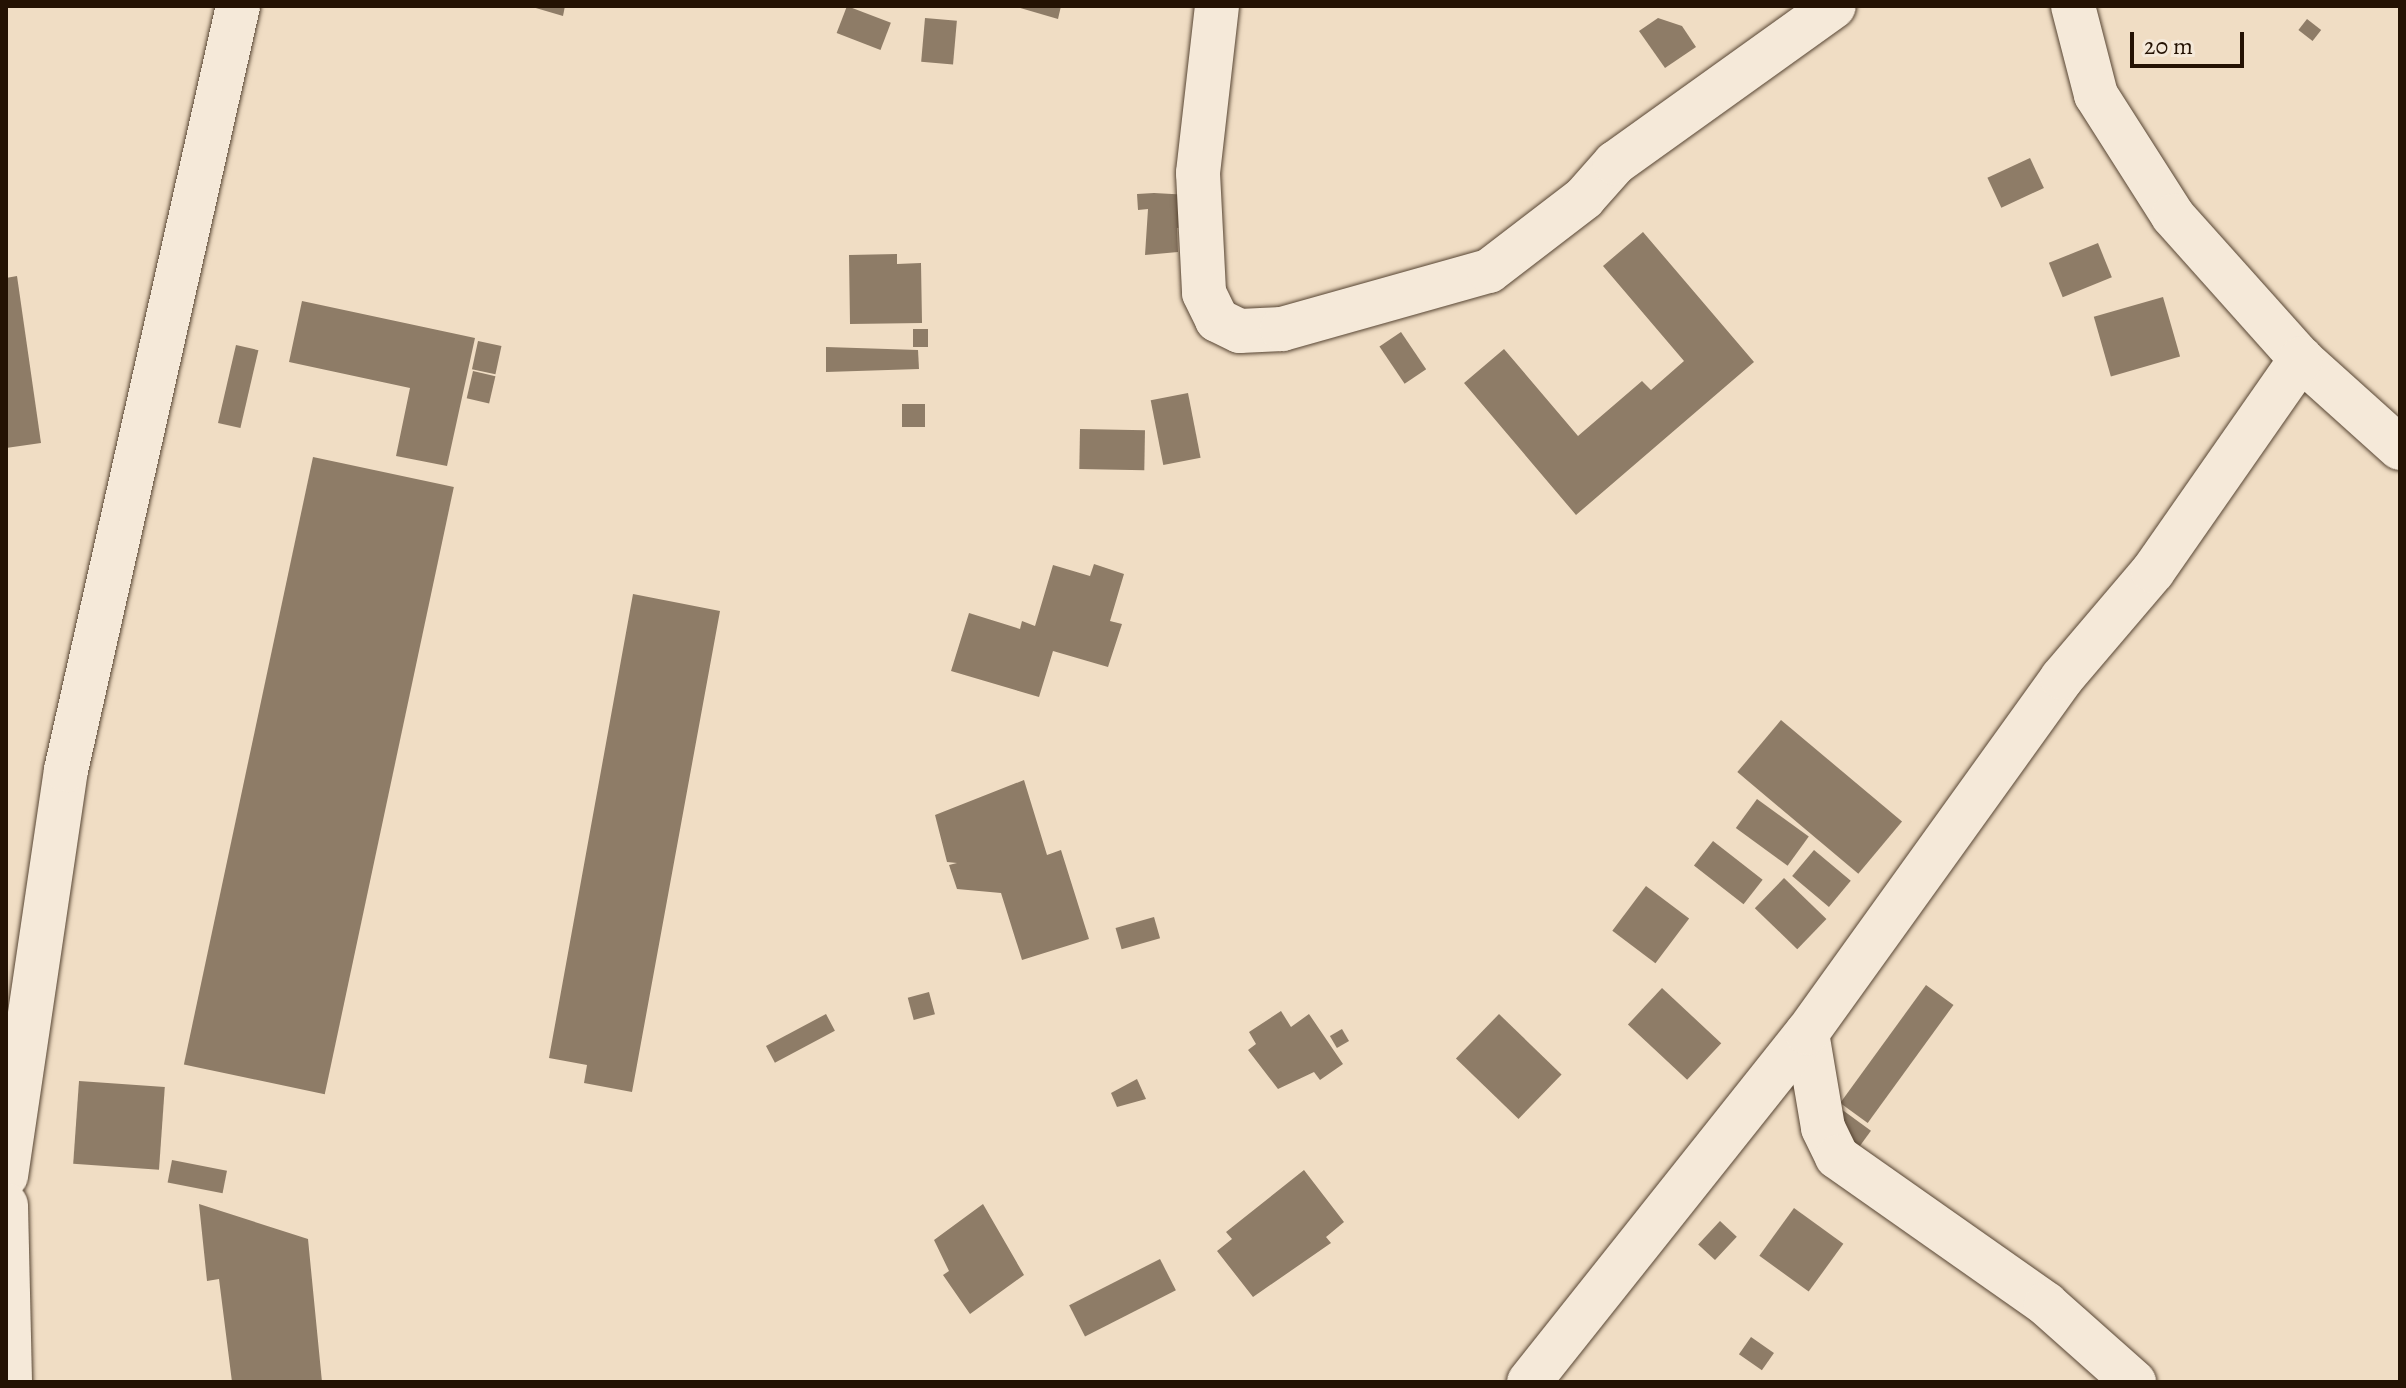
<!DOCTYPE html>
<html>
<head>
<meta charset="utf-8">
<style>
	body { margin:0 }
	#map { position:relative; width:2406px; height:1388px; overflow:hidden; background:#f0ddc4; font-family:Alegreya,serif }
	div>[style] { position:absolute }
	.building>* { inset:0; background:#8e7c67; transform-origin:0 0 }
	.roads { filter:drop-shadow(0 0 2px #574533) drop-shadow(0 0 2px #574533) }
	.minor>* { height:44px; margin:-22px; padding:0 22px; transform-origin:22px; border-radius:22px; background:#f5e9d9 }
	span { translate:-50% -50%; white-space:nowrap; text-align:center; line-height:1.15; -webkit-text-stroke:6px #f5e9d9; paint-order:stroke }
	.frame { position:absolute; inset:0; border:8px solid #241203; pointer-events:none }
	.scale { position:absolute; left:2130px; top:32px; width:114px; height:36px; box-sizing:border-box; border:4px solid #241203; border-top:0; padding-left:10px; font-size:24px; line-height:28px; white-space:nowrap; color:#241203; -webkit-text-stroke:6px #f5e9d9; paint-order:stroke }
</style>
</head>
<body>
<div id="map">
	<div class="building">
		<i style="clip-path:polygon(529px 6px,565px 6px,563px 16px)"></i>
		<i style="left:847px;top:6px;width:47px;height:29px;rotate:21deg"></i>
		<i style="clip-path:polygon(1013px 6px,1061px 6px,1058px 19px)"></i>
		<i style="left:925px;top:18px;width:32px;height:44px;rotate:5deg"></i>
		<i style="clip-path:polygon(1658px 18px,1682px 26px,1696px 47px,1665px 68px,1639px 31px)"></i>
		<i style="left:2307px;top:19px;width:18px;height:14px;rotate:38deg"></i>
		<i style="left:2030px;top:158px;width:33px;height:47px;rotate:65deg"></i>
		<i style="clip-path:polygon(1154px 193px,1190px 195px,1192px 227px,1177px 228px,1178px 252px,1145px 255px,1148px 209px,1138px 210px,1137px 194px)"></i>
		<i style="clip-path:polygon(1643px 232px,1754px 362px,1576px 515px,1464px 383px,1504px 349px,1578px 436px,1642px 381px,1651px 390px,1684px 361px,1603px 266px)"></i>
		<i style="left:2098px;top:243px;width:37px;height:53px;rotate:68deg"></i>
		<i style="clip-path:polygon(897px 254px,897px 264px,921px 263px,922px 323px,850px 324px,849px 255px)"></i>
		<i style="clip-path:polygon(17px 276px,41px 443px,6px 448px,6px 278px)"></i>
		<i style="left:2163px;top:297px;width:62px;height:72px;rotate:74deg"></i>
		<i style="clip-path:polygon(302px 301px,475px 338px,447px 466px,396px 456px,410px 388px,289px 362px)"></i>
		<i style="left:913px;top:329px;width:15px;height:18px"></i>
		<i style="left:1401px;top:332px;width:45px;height:26px;rotate:56deg"></i>
		<i style="left:478px;top:341px;width:24px;height:29px;rotate:12deg"></i>
		<i style="left:236px;top:345px;width:23px;height:80px;rotate:13deg"></i>
		<i style="clip-path:polygon(826px 347px,918px 350px,919px 369px,826px 372px)"></i>
		<i style="left:473px;top:371px;width:23px;height:28px;rotate:13deg"></i>
		<i style="left:1188px;top:393px;width:66px;height:38px;rotate:79deg"></i>
		<i style="left:902px;top:404px;width:23px;height:23px"></i>
		<i style="left:1080px;top:429px;width:65px;height:40px;rotate:1deg"></i>
		<i style="left:313px;top:457px;width:144px;height:621px;rotate:12deg"></i>
		<i style="clip-path:polygon(1094px 564px,1124px 574px,1110px 621px,1122px 624px,1108px 667px,1053px 651px,1039px 697px,951px 671px,969px 613px,1020px 629px,1022px 621px,1035px 626px,1053px 565px,1090px 576px)"></i>
		<i style="clip-path:polygon(633px 594px,720px 611px,632px 1092px,584px 1083px,587px 1065px,549px 1058px)"></i>
		<i style="left:1781px;top:720px;width:158px;height:68px;rotate:40deg"></i>
		<i style="clip-path:polygon(1024px 780px,1047px 855px,1061px 850px,1089px 939px,1022px 960px,1001px 893px,957px 889px,949px 865px,957px 863px,947px 862px,935px 815px)"></i>
		<i style="left:1757px;top:799px;width:64px;height:36px;rotate:36deg"></i>
		<i style="left:1713px;top:841px;width:63px;height:31px;rotate:38deg"></i>
		<i style="left:1814px;top:850px;width:48px;height:34px;rotate:40deg"></i>
		<i style="left:1784px;top:878px;width:59px;height:42px;rotate:44deg"></i>
		<i style="left:1646px;top:886px;width:54px;height:56px;rotate:37deg"></i>
		<i style="left:1154px;top:917px;width:22px;height:40px;rotate:74deg"></i>
		<i style="left:1926px;top:985px;width:34px;height:146px;rotate:36deg"></i>
		<i style="left:1662px;top:988px;width:81px;height:50px;rotate:43deg"></i>
		<i style="left:929px;top:992px;width:23px;height:22px;rotate:75deg"></i>
		<i style="clip-path:polygon(1281px 1011px,1291px 1027px,1309px 1014px,1343px 1064px,1320px 1080px,1314px 1072px,1278px 1089px,1248px 1050px,1256px 1044px,1249px 1032px)"></i>
		<i style="left:826px;top:1014px;width:19px;height:68px;rotate:62deg"></i>
		<i style="left:1499px;top:1014px;width:87px;height:62px;rotate:44deg"></i>
		<i style="left:1342px;top:1029px;width:14px;height:14px;rotate:60deg"></i>
		<i style="clip-path:polygon(1137px 1079px,1146px 1099px,1117px 1107px,1111px 1093px)"></i>
		<i style="left:79px;top:1081px;width:86px;height:83px;rotate:4deg"></i>
		<i style="left:1837px;top:1106px;width:42px;height:23px;rotate:36deg"></i>
		<i style="left:172px;top:1160px;width:56px;height:23px;rotate:11deg"></i>
		<i style="clip-path:polygon(1304px 1170px,1344px 1222px,1326px 1237px,1331px 1243px,1253px 1297px,1217px 1251px,1232px 1239px,1226px 1232px)"></i>
		<i style="clip-path:polygon(199px 1204px,308px 1239px,322px 1382px,232px 1382px,219px 1279px,207px 1281px)"></i>
		<i style="clip-path:polygon(983px 1204px,1024px 1275px,970px 1314px,943px 1275px,949px 1271px,934px 1240px)"></i>
		<i style="left:1794px;top:1208px;width:61px;height:59px;rotate:36deg"></i>
		<i style="left:1720px;top:1221px;width:23px;height:32px;rotate:43deg"></i>
		<i style="left:1160px;top:1259px;width:35px;height:102px;rotate:63deg"></i>
		<i style="left:1751px;top:1337px;width:28px;height:21px;rotate:35deg"></i>
	</div>
	<div class="roads">
		<div class="minor">
			<i style="left:1217px;top:6px;width:168px;rotate:96.5deg"></i>
			<i style="left:1198px;top:173px;width:120px;rotate:87.1deg"></i>
			<i style="left:1204px;top:293px;width:30px;rotate:64deg"></i>
			<i style="left:1217px;top:320px;width:25px;rotate:26deg"></i>
			<i style="left:1240px;top:331px;width:42px;rotate:-2.7deg"></i>
			<i style="left:1282px;top:329px;width:215px;rotate:-15.7deg"></i>
			<i style="left:1489px;top:271px;width:120px;rotate:-37.5deg"></i>
			<i style="left:1584px;top:198px;width:47px;rotate:-48.5deg"></i>
			<i style="left:1615px;top:163px;width:269px;rotate:-35.6deg"></i>
			<i style="left:2073px;top:6px;width:92px;rotate:75.5deg"></i>
			<i style="left:2096px;top:95px;width:143px;rotate:57.5deg"></i>
			<i style="left:2173px;top:216px;width:192px;rotate:48.2deg"></i>
			<i style="left:2301px;top:359px;width:133px;rotate:42deg"></i>
			<i style="left:1807px;top:1033px;width:96px;rotate:80.4deg"></i>
			<i style="left:1823px;top:1128px;width:32px;rotate:64deg"></i>
			<i style="left:1837px;top:1157px;width:256px;rotate:35.1deg"></i>
			<i style="left:2046px;top:1304px;width:118px;rotate:41.6deg"></i>
			<i style="left:6px;top:1176px;width:410px;rotate:-81.6deg"></i>
			<i style="left:66px;top:770px;width:783px;rotate:-77.31deg"></i>
			<i style="left:6px;top:1205px;width:177px;rotate:88.7deg"></i>
			<i style="left:1529px;top:1382px;width:446px;rotate:-51.5deg"></i>
			<i style="left:1807px;top:1033px;width:437px;rotate:-54.3deg"></i>
			<i style="left:2062px;top:678px;width:140px;rotate:-49.6deg"></i>
			<i style="left:2153px;top:571px;width:259px;rotate:-55.1deg"></i>
		</div>
	</div>
	<div class="frame"></div>
	<div class="scale">20 m</div>
</div>
</body>
</html>
